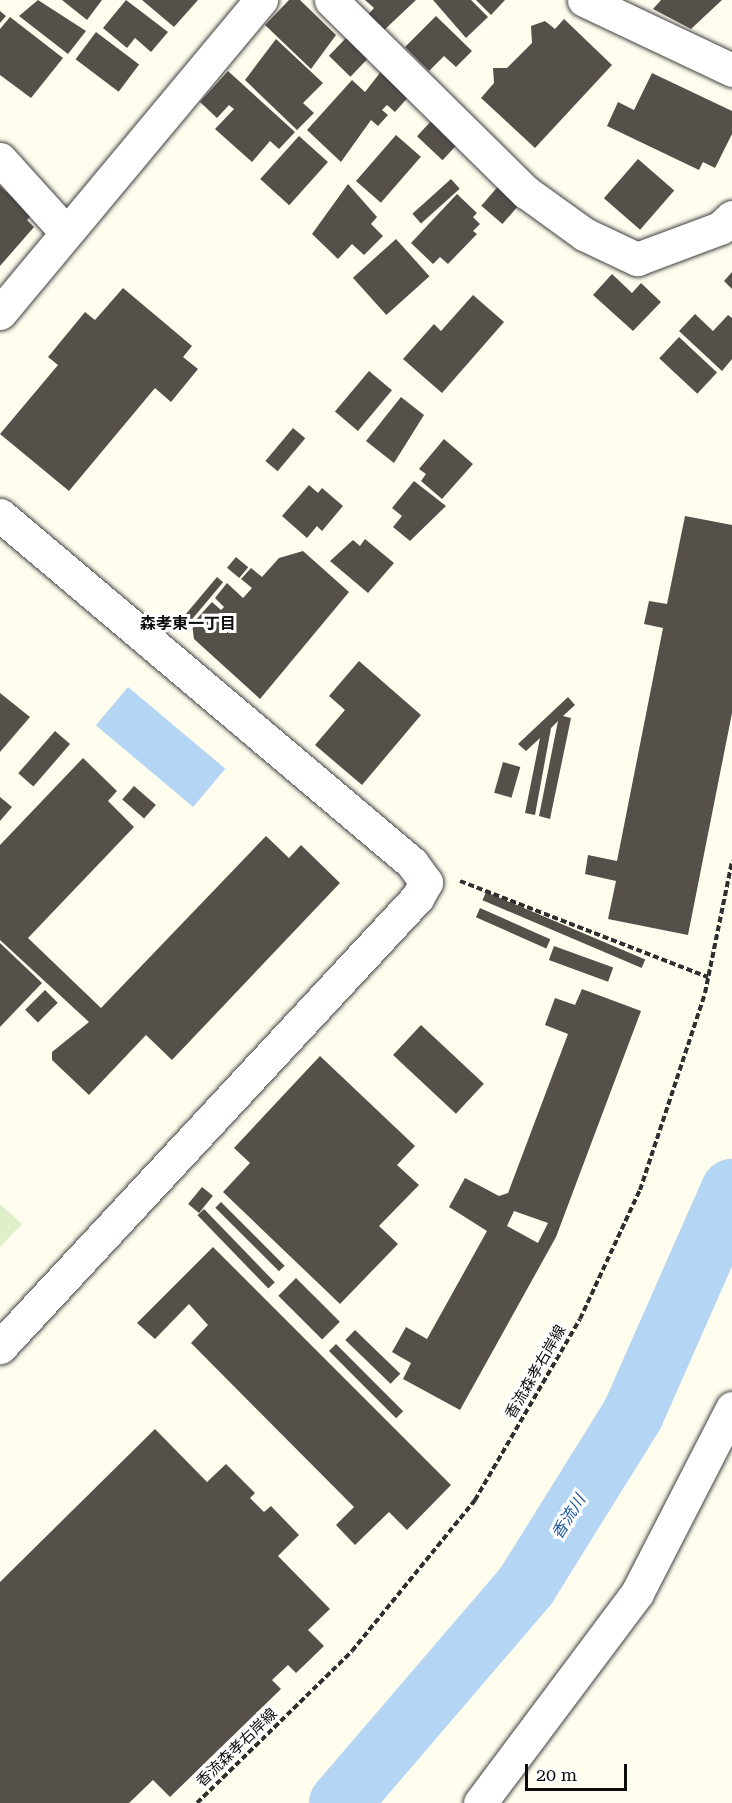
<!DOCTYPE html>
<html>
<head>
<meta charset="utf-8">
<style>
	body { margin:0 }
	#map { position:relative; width:732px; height:1803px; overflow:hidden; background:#fefdee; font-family:"Roboto Serif","Noto Sans JP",serif }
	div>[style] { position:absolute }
	.pitch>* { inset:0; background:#deefca }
	.water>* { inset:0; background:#b5d5f4; transform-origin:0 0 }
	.river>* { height:62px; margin:-31px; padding:0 31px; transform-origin:31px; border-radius:31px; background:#b5d5f4 }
	.building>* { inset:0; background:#55504a; transform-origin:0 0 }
	.path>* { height:4px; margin-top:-2px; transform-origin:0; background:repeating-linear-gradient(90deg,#2f2f2f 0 6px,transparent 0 9px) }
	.roads { filter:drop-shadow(0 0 2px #404040) drop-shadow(0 0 2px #404040) }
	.street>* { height:33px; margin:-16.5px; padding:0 16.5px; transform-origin:16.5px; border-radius:16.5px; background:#fff }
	span { translate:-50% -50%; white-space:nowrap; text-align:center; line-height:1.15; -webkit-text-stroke:6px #fff; paint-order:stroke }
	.street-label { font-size:15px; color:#0d0d0d }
	.neighbourhood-label { font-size:16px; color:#0d0d0d; font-weight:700 }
	.water-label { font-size:16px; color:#1b559a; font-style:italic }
	.scale { position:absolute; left:525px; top:1764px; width:102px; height:27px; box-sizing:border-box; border:3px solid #0d0d0d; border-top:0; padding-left:8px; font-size:18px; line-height:21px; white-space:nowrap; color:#0d0d0d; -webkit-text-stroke:4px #fff; paint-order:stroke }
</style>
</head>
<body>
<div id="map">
	<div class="pitch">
		<i style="clip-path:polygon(0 1204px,22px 1224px,0 1247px)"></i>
	</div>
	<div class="water">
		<i style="left:128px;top:687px;width:127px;height:50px;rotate:40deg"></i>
	</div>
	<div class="river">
		<i style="left:340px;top:1803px;width:286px;rotate:-49.4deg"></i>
		<i style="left:526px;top:1586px;width:203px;rotate:-58.1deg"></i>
		<i style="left:633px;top:1414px;width:245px;rotate:-66.2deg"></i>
	</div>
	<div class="building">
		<i style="clip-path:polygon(38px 0,86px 31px,68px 54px,19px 16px)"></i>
		<i style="clip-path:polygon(62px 0,102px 0,87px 20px)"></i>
		<i style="clip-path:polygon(126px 0,168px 32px,151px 52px,135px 38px,127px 48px,103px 28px)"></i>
		<i style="clip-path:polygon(142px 0,198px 0,174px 27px)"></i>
		<i style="clip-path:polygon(289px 0,300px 0,336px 35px,311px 69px,265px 25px)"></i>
		<i style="clip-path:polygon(365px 0,416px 0,382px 32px,366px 17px,374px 8px)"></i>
		<i style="clip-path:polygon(433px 0,471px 0,488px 17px,466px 38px)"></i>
		<i style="clip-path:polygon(476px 0,505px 0,491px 15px)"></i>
		<i style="clip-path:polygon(661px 0,722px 0,691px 29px,653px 9px)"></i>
		<i style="clip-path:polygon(0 11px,6px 16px,0 23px)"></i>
		<i style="clip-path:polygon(436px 16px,472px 51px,456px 67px,444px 56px,429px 71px,405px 47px)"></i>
		<i style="clip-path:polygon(10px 17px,63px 58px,31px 98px,0 75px,0 29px)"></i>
		<i style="clip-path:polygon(564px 19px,612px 65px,535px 148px,481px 98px,494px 83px,493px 68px,507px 68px,532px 43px,531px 26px,545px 21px,555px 29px)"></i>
		<i style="left:96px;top:32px;width:54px;height:34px;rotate:37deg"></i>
		<i style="left:349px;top:35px;width:30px;height:29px;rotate:44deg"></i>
		<i style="clip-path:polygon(276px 39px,323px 83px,303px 103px,314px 113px,297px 130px,245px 80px)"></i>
		<i style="clip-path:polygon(383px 69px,411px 94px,395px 112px,387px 105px,382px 110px,388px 115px,378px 126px,371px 120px,341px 162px,307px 130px,352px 80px,365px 92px)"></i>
		<i style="clip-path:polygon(228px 71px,295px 132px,279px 149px,270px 141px,252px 162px,215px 129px,234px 109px,229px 105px,217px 118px,200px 102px)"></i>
		<i style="clip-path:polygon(652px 73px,732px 111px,732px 134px,715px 168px,703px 162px,699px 170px,607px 126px,618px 102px,634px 110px)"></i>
		<i style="left:434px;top:118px;width:35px;height:25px;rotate:43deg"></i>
		<i style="left:396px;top:135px;width:33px;height:61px;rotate:41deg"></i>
		<i style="left:299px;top:136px;width:39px;height:58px;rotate:42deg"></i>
		<i style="left:638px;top:159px;width:48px;height:52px;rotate:41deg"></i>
		<i style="left:451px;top:179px;width:13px;height:52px;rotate:48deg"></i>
		<i style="left:501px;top:183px;width:28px;height:30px;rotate:41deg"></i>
		<i style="clip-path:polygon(348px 184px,377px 217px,371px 224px,383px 236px,364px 255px,352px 244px,338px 259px,312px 234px)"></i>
		<i style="clip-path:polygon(0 186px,32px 215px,27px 220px,34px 227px,0 266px)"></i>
		<i style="clip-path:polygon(457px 194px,477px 213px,473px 217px,480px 224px,473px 231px,477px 234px,448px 264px,440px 257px,433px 264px,411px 243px)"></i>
		<i style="left:396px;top:239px;width:50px;height:58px;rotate:48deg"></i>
		<i style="clip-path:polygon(732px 272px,732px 289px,724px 281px)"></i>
		<i style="clip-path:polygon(612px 274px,632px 293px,641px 283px,661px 302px,633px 331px,593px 295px)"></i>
		<i style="clip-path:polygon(123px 288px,192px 346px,183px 357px,198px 369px,171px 402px,155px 388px,69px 491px,0 434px,58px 365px,48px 357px,85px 312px,95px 320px)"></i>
		<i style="clip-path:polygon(473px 295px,504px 322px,442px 393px,403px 359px,434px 324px,441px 331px)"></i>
		<i style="clip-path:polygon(695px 314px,713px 331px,728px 315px,732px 318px,732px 359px,722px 371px,679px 331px)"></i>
		<i style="left:679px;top:337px;width:52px;height:29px;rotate:43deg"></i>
		<i style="left:369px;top:371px;width:30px;height:53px;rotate:40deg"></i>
		<i style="clip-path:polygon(401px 397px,424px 415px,394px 463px,366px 441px)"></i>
		<i style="left:293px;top:428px;width:16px;height:43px;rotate:40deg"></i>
		<i style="clip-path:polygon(444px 439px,473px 464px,442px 499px,421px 481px,426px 474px,419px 469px)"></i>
		<i style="clip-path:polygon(414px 481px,446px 506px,410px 541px,393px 527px,402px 516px,392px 508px)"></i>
		<i style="clip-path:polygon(309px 485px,318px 493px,322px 488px,343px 506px,322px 531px,317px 526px,307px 538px,282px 516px)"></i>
		<i style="clip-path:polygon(685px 516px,732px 525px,732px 713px,688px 935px,608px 919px,616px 881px,585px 874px,588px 855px,617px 861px,663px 628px,644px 624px,649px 601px,667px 604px)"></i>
		<i style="clip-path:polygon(365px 539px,394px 563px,368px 593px,330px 561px,353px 540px,360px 546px)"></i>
		<i style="clip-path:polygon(303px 551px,349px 592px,260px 699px,194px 639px,192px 624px,212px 602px,221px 610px,224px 607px,215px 598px,227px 583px,243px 598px,252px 588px,241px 579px,251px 568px,262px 577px,279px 558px)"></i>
		<i style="left:236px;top:557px;width:16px;height:14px;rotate:40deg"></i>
		<i style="left:217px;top:577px;width:8px;height:50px;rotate:40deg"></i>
		<i style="clip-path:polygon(359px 661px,421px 715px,362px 785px,315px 745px,345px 710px,329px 696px)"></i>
		<i style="clip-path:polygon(0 693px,30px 717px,0 752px)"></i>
		<i style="clip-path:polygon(568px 697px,575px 705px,563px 716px,571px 718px,550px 819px,539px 816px,558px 721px,551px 728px,535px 815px,525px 813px,540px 738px,526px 751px,518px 744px)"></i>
		<i style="left:55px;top:731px;width:20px;height:56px;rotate:41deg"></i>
		<i style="clip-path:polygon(83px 758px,117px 791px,108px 801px,134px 827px,28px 938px,101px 1008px,266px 836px,289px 858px,301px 845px,340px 883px,172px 1060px,146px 1035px,89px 1095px,52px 1060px,52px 1052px,89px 1022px,0 940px,0 845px)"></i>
		<i style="left:503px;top:762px;width:18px;height:32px;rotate:16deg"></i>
		<i style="left:134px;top:786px;width:29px;height:18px;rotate:41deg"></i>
		<i style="clip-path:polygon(0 797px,12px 807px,0 821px)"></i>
		<i style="left:486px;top:892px;width:173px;height:9px;rotate:23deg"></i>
		<i style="left:480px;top:908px;width:77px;height:10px;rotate:24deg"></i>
		<i style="clip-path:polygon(0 943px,42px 983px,0 1027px)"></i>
		<i style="left:554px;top:946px;width:63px;height:15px;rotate:20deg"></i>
		<i style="clip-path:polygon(evenodd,582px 989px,641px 1011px,556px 1237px,460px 1410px,403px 1379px,411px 1363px,392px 1352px,406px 1327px,427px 1339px,487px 1231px,449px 1207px,465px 1178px,499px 1196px,508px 1193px,568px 1034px,545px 1025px,555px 998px,575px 1005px,582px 989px,514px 1211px,548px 1223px,538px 1243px,507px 1226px,514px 1211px)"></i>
		<i style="left:45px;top:990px;width:18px;height:28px;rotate:45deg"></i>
		<i style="left:421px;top:1025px;width:86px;height:41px;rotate:43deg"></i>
		<i style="clip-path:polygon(320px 1056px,415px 1146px,397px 1165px,419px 1185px,379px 1226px,398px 1244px,340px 1304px,223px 1192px,250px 1163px,234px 1148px)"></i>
		<i style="left:202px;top:1187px;width:14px;height:22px;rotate:39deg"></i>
		<i style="left:221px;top:1202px;width:90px;height:8px;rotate:45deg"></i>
		<i style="left:204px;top:1209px;width:102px;height:9px;rotate:46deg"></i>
		<i style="clip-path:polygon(213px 1247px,451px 1485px,407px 1530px,389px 1512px,355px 1545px,336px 1525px,354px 1507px,191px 1343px,208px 1325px,189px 1304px,155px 1339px,137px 1323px)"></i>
		<i style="left:296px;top:1278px;width:62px;height:25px;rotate:45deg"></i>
		<i style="left:355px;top:1330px;width:63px;height:14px;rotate:44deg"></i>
		<i style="left:336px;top:1344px;width:95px;height:10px;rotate:45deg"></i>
		<i style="clip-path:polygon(155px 1429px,207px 1482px,226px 1464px,255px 1493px,250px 1498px,264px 1512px,271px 1506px,299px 1535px,278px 1556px,330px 1609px,308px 1630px,324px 1646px,296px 1673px,288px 1665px,272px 1680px,281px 1689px,170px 1797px,153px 1780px,129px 1803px,0 1803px,0 1582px)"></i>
	</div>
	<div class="path">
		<i style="left:460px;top:881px;width:266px;rotate:21.2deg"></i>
		<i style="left:197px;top:1803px;width:217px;rotate:-44.4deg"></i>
		<i style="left:352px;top:1651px;width:195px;rotate:-50.8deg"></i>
		<i style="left:475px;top:1500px;width:209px;rotate:-59.9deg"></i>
		<i style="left:580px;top:1319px;width:142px;rotate:-65.1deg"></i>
		<i style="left:640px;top:1190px;width:207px;rotate:-71.7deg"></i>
		<i style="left:705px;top:993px;width:135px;rotate:-78.4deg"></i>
	</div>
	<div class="roads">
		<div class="street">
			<i style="left:331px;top:0;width:274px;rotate:44.6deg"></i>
			<i style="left:526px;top:192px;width:72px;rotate:35.9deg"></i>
			<i style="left:584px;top:234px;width:59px;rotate:25.3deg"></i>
			<i style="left:637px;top:259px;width:89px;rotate:-20.5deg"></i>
			<i style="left:720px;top:228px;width:16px;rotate:-43deg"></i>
			<i style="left:584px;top:0;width:164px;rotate:25.3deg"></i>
			<i style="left:0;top:159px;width:97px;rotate:47.9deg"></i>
			<i style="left:0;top:313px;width:408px;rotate:-50.2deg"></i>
			<i style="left:0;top:515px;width:539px;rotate:40.19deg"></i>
			<i style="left:412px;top:863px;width:24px;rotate:54deg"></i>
			<i style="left:426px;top:882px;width:18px;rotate:119deg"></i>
			<i style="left:417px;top:898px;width:613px;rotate:132.88deg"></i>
			<i style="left:480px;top:1803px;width:262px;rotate:-53.2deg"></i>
			<i style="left:637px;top:1593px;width:208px;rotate:-62.8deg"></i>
		</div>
	</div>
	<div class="street-label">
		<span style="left:536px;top:1372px;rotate:-60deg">香流森孝右岸線</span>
		<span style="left:237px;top:1748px;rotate:-44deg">香流森孝右岸線</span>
	</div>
	<div class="neighbourhood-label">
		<span style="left:188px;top:624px">森孝東一丁目</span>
	</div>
	<div class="water-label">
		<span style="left:569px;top:1517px;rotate:-58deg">香流川</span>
	</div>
	<div class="scale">20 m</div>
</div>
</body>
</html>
